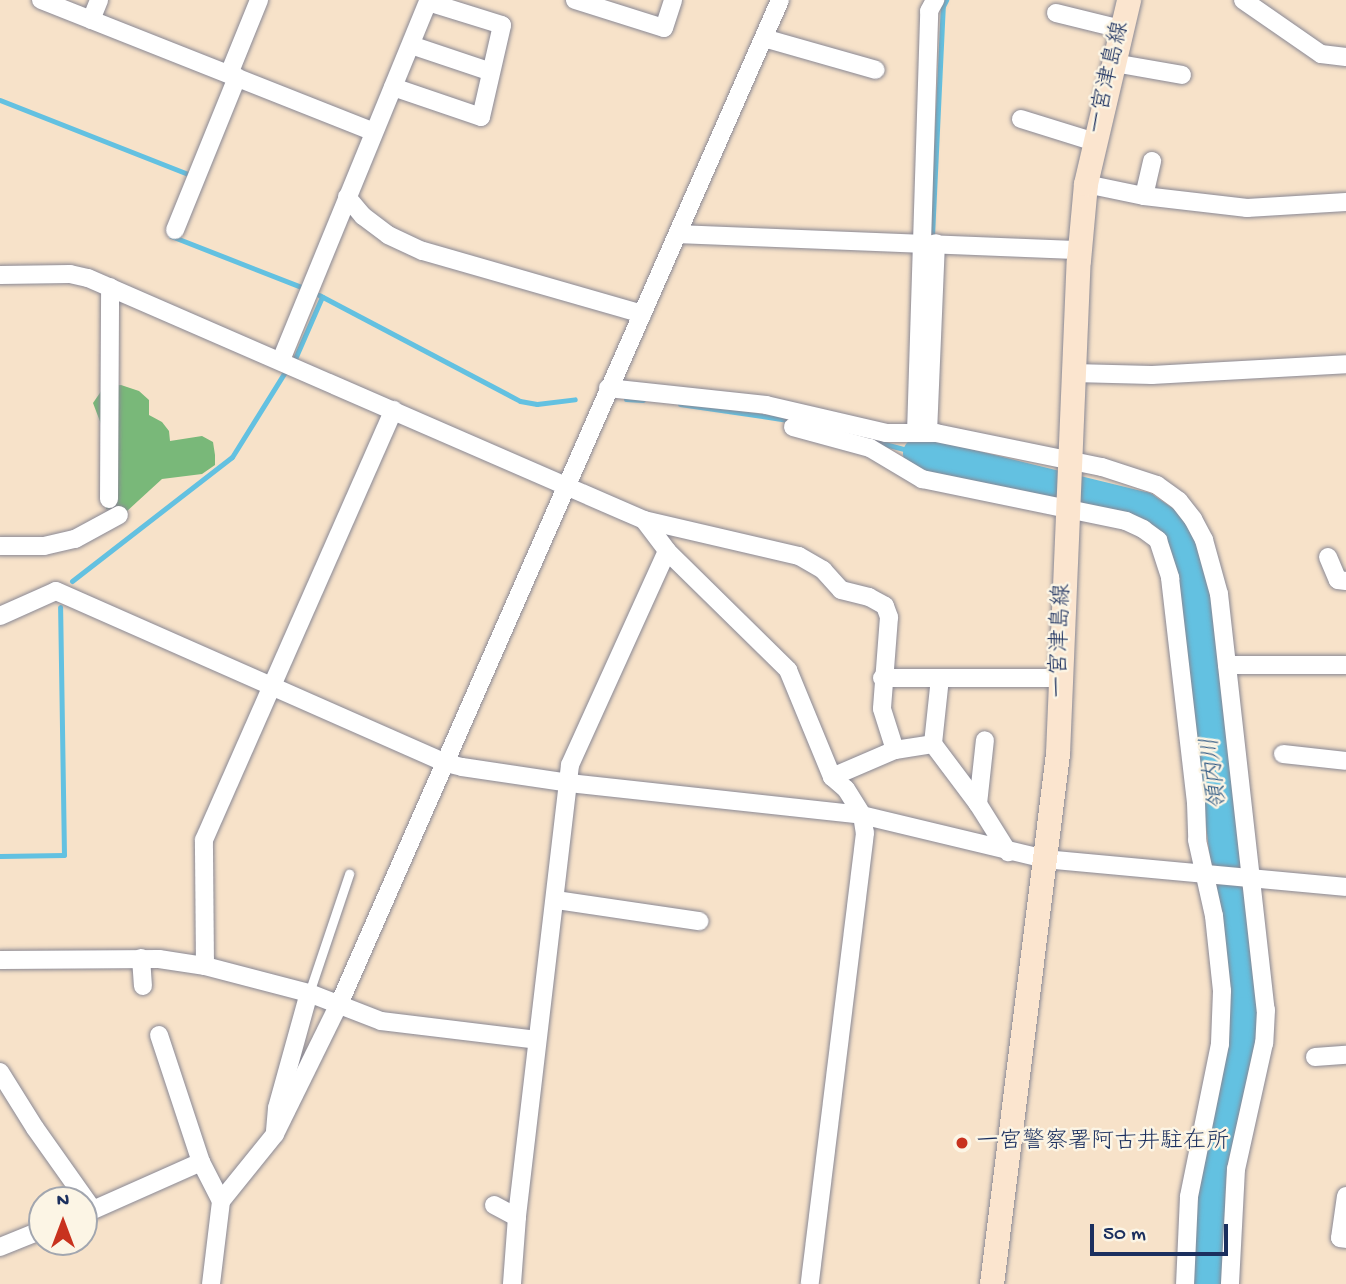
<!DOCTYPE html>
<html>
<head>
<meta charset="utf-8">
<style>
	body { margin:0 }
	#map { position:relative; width:1346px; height:1284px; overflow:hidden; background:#f7e2c9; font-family:"Gochi Hand","Klee One",sans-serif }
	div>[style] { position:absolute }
	.forest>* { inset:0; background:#79b879 }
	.stream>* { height:5px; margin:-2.5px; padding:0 2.5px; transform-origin:2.5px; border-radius:2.5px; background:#63c1e1 }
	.river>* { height:33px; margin:-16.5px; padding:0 16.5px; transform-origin:16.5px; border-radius:16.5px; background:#63c1e1 }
	.roads { filter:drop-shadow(0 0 2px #898894) drop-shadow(0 0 2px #898894) }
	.lane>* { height:9px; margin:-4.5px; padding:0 4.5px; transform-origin:4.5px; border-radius:4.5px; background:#fff }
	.street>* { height:18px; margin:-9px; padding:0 9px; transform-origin:9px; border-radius:9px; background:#fff }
	.secondary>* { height:24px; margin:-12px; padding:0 12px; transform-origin:12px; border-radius:12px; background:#fbe5cf }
	.dots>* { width:19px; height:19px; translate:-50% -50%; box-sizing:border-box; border:4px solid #fcf5e5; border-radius:50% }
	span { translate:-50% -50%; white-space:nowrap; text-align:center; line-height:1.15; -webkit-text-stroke:5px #fcf5e5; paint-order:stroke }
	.street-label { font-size:23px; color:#1b2f5e }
	.poi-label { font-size:23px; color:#1b2f5e }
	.left { translate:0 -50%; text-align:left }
	.water-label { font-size:24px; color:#315b85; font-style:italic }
	.north { position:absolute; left:28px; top:1186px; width:70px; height:70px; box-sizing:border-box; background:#fcf5e5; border:2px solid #a2a6af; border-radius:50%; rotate:0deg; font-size:19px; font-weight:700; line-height:28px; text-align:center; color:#1b2f5e }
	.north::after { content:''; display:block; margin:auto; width:24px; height:32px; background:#c8321e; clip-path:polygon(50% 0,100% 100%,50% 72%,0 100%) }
	.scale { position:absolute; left:1090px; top:1224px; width:138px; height:32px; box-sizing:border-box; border:4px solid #1b2f5e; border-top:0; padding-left:9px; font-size:21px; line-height:24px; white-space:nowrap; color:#1b2f5e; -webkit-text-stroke:5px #fcf5e5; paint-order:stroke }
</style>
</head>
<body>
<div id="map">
	<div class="forest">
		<i style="clip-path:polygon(121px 385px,139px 391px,149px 400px,149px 415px,162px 422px,169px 431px,170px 441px,202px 436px,213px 442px,215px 455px,215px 465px,202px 474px,162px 479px,126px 512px,106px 509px,101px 424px,93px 403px,104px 387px)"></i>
	</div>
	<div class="stream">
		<i style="left:0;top:100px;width:204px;rotate:21.5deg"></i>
		<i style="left:190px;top:175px;width:3px;rotate:108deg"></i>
		<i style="left:171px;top:236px;width:143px;rotate:21.4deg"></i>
		<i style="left:932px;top:236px;width:230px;rotate:-87.3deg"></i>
		<i style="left:943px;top:6px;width:7px;rotate:-63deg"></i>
		<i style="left:319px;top:295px;width:227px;rotate:27.8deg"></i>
		<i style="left:520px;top:401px;width:17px;rotate:10deg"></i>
		<i style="left:537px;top:404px;width:38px;rotate:-7deg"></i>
		<i style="left:294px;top:361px;width:70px;rotate:-66.4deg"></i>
		<i style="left:626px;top:399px;width:17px;rotate:3deg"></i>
		<i style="left:680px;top:404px;width:116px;rotate:8.4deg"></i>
		<i style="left:873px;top:441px;width:48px;rotate:14.6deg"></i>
		<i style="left:919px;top:453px;width:16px;rotate:-83deg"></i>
		<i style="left:72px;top:581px;width:202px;rotate:-37.8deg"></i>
		<i style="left:232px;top:457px;width:100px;rotate:-58.1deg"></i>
		<i style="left:0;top:856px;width:64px;rotate:-0.9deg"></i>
		<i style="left:64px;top:855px;width:248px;rotate:-90.9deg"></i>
	</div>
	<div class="river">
		<i style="left:919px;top:453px;width:231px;rotate:13.8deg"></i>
		<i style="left:1143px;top:508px;width:30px;rotate:34deg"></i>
		<i style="left:1168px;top:525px;width:32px;rotate:58deg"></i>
		<i style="left:1185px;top:552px;width:30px;rotate:73deg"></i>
		<i style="left:1194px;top:581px;width:435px;rotate:83.4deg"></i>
		<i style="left:1244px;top:1013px;width:169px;rotate:102deg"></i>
		<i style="left:1209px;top:1178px;width:106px;rotate:91.6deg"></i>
	</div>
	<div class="roads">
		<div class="lane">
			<i style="left:309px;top:993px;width:126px;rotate:-71.4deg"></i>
		</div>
		<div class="street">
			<i style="left:41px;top:0;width:358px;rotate:21.6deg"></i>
			<i style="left:575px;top:0;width:93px;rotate:17.5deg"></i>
			<i style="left:664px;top:28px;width:29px;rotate:-72deg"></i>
			<i style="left:1243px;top:0;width:95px;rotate:34.7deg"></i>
			<i style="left:1321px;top:54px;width:25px;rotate:7deg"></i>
			<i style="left:1056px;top:13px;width:67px;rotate:13.8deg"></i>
			<i style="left:91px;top:20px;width:22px;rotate:-68deg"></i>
			<i style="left:764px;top:38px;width:116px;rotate:15.9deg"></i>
			<i style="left:411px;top:45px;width:84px;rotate:18.6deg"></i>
			<i style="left:1114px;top:63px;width:69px;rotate:10deg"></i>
			<i style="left:229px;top:74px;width:80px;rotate:-67.9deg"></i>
			<i style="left:393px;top:87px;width:93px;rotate:18.8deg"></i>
			<i style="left:481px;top:117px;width:94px;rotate:-77.1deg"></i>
			<i style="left:502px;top:25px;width:77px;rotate:-162.7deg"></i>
			<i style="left:1021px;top:119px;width:77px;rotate:17.3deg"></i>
			<i style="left:1086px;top:184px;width:59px;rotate:11.7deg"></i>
			<i style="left:1144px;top:196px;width:104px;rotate:6.6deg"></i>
			<i style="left:1247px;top:208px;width:99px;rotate:-3.5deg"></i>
			<i style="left:1144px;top:196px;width:36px;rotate:-77deg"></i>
			<i style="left:347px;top:197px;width:25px;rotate:50deg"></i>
			<i style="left:363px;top:216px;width:31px;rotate:37deg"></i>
			<i style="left:388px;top:235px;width:38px;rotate:25deg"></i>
			<i style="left:423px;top:251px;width:228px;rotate:16deg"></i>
			<i style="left:175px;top:230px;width:165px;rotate:-67.9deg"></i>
			<i style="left:679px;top:234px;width:400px;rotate:2.3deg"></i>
			<i style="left:0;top:275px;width:70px;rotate:-0.8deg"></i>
			<i style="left:70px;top:274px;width:18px;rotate:13deg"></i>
			<i style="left:88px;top:278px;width:606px;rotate:23.52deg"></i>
			<i style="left:644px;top:520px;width:39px;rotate:53deg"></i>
			<i style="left:667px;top:551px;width:235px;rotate:114.4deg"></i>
			<i style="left:570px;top:765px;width:455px;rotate:96.7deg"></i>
			<i style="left:517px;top:1217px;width:67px;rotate:94.3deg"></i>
			<i style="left:281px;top:360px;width:389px;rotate:-67.7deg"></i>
			<i style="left:1073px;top:373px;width:79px;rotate:1.5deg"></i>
			<i style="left:1152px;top:375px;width:194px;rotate:-3.2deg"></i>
			<i style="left:608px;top:388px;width:159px;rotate:6.1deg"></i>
			<i style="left:766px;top:405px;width:123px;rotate:13.1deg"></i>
			<i style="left:886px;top:433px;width:50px"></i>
			<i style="left:936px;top:433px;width:169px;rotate:11.6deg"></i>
			<i style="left:1102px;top:467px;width:58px;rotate:18.1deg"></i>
			<i style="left:1157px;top:485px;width:27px;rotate:36deg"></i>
			<i style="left:1179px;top:501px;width:23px;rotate:52deg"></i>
			<i style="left:1193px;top:519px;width:24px;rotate:62deg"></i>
			<i style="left:1204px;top:540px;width:56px;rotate:74.5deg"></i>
			<i style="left:1219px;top:594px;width:419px;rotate:83.6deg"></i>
			<i style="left:1266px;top:1010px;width:33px;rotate:93deg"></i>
			<i style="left:1264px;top:1043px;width:129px;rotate:102.5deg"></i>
			<i style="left:1236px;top:1169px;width:115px;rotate:93deg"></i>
			<i style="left:793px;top:427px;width:80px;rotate:15.3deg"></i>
			<i style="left:870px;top:448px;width:61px;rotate:30.8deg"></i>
			<i style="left:922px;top:479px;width:208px;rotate:11.6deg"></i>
			<i style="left:1126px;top:521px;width:19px;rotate:25deg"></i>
			<i style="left:1143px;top:529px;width:19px;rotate:36deg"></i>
			<i style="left:1158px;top:540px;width:40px;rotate:72deg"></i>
			<i style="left:1170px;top:578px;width:226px;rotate:83.4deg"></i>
			<i style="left:1196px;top:803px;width:37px;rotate:88deg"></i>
			<i style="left:1197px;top:840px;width:78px;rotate:77.4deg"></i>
			<i style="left:1214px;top:916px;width:75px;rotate:83.9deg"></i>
			<i style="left:1222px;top:991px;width:53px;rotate:92.2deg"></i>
			<i style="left:1220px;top:1044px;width:156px;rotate:101.5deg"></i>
			<i style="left:1189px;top:1197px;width:87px;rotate:92.6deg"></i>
			<i style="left:916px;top:433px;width:422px;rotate:-88.2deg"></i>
			<i style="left:929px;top:11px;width:13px;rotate:-61deg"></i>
			<i style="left:928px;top:433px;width:190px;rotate:-87.6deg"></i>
			<i style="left:109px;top:499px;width:212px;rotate:-89.7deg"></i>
			<i style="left:644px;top:520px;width:159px;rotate:13.1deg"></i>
			<i style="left:799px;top:556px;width:28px;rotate:30deg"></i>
			<i style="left:823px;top:570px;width:27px;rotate:48deg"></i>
			<i style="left:841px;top:590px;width:29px;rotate:14deg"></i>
			<i style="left:869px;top:597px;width:18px;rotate:29deg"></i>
			<i style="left:885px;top:606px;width:12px;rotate:70deg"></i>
			<i style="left:889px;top:617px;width:92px;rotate:94.4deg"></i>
			<i style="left:882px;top:709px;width:43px;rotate:72.4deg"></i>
			<i style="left:0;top:546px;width:44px"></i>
			<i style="left:44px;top:546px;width:32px;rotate:-13deg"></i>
			<i style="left:75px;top:539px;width:50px;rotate:-28.6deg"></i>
			<i style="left:667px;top:551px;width:170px;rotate:44.5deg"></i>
			<i style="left:788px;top:670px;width:116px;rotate:67.6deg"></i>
			<i style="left:832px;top:777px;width:18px;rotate:41deg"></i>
			<i style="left:846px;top:789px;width:31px;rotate:58deg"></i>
			<i style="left:862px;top:815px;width:18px;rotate:81deg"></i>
			<i style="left:865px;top:833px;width:454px;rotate:97deg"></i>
			<i style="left:1328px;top:557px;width:25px;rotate:67deg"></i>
			<i style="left:1338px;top:580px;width:8px;rotate:7deg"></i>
			<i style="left:0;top:616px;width:61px;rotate:-24.1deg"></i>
			<i style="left:56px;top:591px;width:426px;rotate:23.8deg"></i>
			<i style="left:446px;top:763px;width:16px;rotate:14deg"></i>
			<i style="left:462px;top:767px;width:108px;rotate:8.5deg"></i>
			<i style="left:569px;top:783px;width:295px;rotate:6.2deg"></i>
			<i style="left:862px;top:815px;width:188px;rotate:13.5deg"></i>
			<i style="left:1045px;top:859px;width:302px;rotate:5.3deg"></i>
			<i style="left:1227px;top:665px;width:119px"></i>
			<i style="left:882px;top:678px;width:178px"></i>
			<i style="left:940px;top:678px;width:66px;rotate:96.1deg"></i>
			<i style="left:933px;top:744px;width:75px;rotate:53.1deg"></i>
			<i style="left:978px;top:804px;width:57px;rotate:58deg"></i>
			<i style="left:1283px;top:754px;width:63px;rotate:6.3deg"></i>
			<i style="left:832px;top:777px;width:69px;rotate:-23.2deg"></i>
			<i style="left:895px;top:750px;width:38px;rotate:-9deg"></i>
			<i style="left:978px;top:804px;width:64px;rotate:-83.8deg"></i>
			<i style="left:556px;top:900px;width:145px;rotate:8.4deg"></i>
			<i style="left:141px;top:958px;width:28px;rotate:86deg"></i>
			<i style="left:0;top:960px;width:159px;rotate:-0.4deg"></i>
			<i style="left:159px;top:959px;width:47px;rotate:8.7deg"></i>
			<i style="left:205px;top:966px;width:107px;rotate:14.6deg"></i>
			<i style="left:309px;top:993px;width:77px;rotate:21.3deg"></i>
			<i style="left:381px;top:1021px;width:157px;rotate:6.9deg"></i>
			<i style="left:205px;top:966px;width:126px;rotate:-90.5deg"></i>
			<i style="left:204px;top:840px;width:470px;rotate:-66.2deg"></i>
			<i style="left:159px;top:1035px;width:134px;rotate:71.7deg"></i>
			<i style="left:201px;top:1162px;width:44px;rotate:62.9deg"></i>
			<i style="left:1315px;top:1057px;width:31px;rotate:-4deg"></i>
			<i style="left:0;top:1072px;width:66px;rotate:58deg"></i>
			<i style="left:35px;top:1128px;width:100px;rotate:54.7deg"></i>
			<i style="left:275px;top:1131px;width:23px;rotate:-85deg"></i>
			<i style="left:277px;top:1108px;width:119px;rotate:-74.5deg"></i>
			<i style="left:1346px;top:1196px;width:42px;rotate:98.1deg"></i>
			<i style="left:1340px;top:1238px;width:6px;rotate:9deg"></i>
			<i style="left:494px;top:1205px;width:26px;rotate:28deg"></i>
			<i style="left:84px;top:1214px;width:128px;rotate:-24deg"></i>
			<i style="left:0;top:1247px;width:45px;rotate:-22deg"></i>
			<i style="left:211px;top:1284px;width:84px;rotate:-83.1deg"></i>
			<i style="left:221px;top:1201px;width:86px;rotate:-51.1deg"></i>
			<i style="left:275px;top:1134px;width:147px;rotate:-63.8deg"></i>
			<i style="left:340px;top:1002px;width:1094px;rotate:-66.29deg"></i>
		</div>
		<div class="secondary">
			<i style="left:992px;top:1284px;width:534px;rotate:-82.9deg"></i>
			<i style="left:1058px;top:754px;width:493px;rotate:-87.6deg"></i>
			<i style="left:1079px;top:261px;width:77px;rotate:-84.8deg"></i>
			<i style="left:1086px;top:184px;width:189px;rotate:-76.8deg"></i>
		</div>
	</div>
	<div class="dots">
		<i style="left:962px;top:1143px;background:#c8321e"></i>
	</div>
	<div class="street-label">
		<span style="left:1110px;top:78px;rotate:-77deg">一宮津島線</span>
		<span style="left:1062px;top:641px;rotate:-88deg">一宮津島線</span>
	</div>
	<div class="poi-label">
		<span class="left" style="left:976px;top:1143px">一宮警察署阿古井駐在所</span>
	</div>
	<div class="water-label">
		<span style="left:1216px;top:773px;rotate:-97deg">領内川</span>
	</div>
	<div class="north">N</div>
	<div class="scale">50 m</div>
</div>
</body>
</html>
